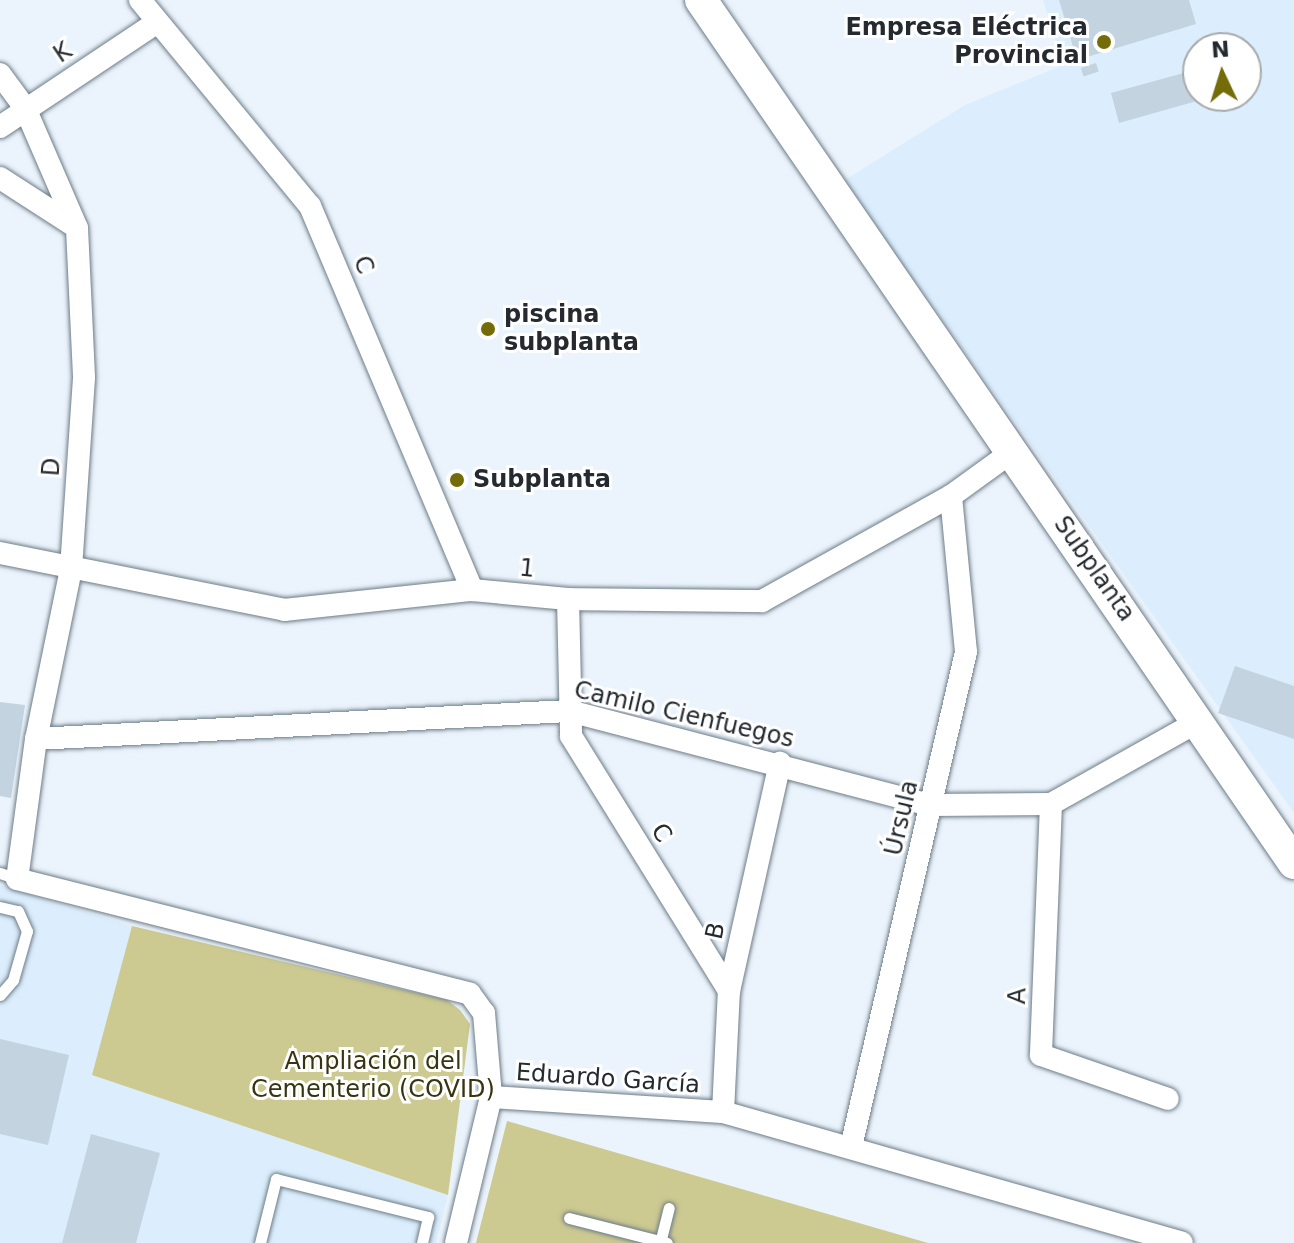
<!DOCTYPE html>
<html>
<head>
<meta charset="utf-8">
<style>
	body { margin:0 }
	#map { position:relative; width:1294px; height:1243px; overflow:hidden; background:#ebf4fc; font-family:"DejaVu Sans",sans-serif }
	div>[style] { position:absolute }
	.built>* { inset:0; background:#dceefd }
	.green>* { inset:0; background:#ccc991 }
	.building>* { inset:0; background:#c3d3e0; transform-origin:0 0 }
	.roads { filter:drop-shadow(0 0 2px #6d7c88) drop-shadow(0 0 2px #6d7c88) }
	.lane>* { height:11px; margin:-5.5px; padding:0 5.5px; transform-origin:5.5px; border-radius:5.5px; background:#fff }
	.street>* { height:22px; margin:-11px; padding:0 11px; transform-origin:11px; border-radius:11px; background:#fff }
	.secondary>* { height:32px; margin:-16px; padding:0 16px; transform-origin:16px; border-radius:16px; background:#fff }
	.dots>* { width:22px; height:22px; translate:-50% -50%; box-sizing:border-box; border:4px solid #fff; border-radius:50% }
	span { translate:-50% -50%; white-space:nowrap; text-align:center; line-height:1.15; -webkit-text-stroke:6px #fff; paint-order:stroke }
	.poi-label { font-size:24px; color:#242a2f; font-weight:700 }
	.right { translate:-100% -50%; text-align:right }
	.left { translate:0 -50%; text-align:left }
	.street-label { font-size:24px; color:#242a2f }
	.park-label { font-size:24px; color:#373410 }
	.north { position:absolute; left:1182px; top:32px; width:80px; height:80px; box-sizing:border-box; background:#fff; border:2px solid #a7aaac; border-radius:50%; rotate:356deg; font-size:22px; font-weight:700; line-height:32px; text-align:center; color:#242a2f }
	.north::after { content:''; display:block; margin:auto; width:28px; height:36px; background:#736c08; clip-path:polygon(50% 0,100% 100%,50% 72%,0 100%) }
</style>
</head>
<body>
<div id="map">
	<div class="built">
		<i style="clip-path:polygon(evenodd,1043px 0,1294px 0,1294px 813px,843px 181px,965px 105px,1063px 65px,1043px 0,1198px 48px,1246px 48px,1246px 96px,1198px 96px,1198px 48px)"></i>
		<i style="clip-path:polygon(0 885px,132px 926px,93px 1075px,448px 1195px,436px 1243px,0 1243px)"></i>
	</div>
	<div class="green">
		<i style="clip-path:polygon(132px 926px,447px 1000px,460px 1010px,470px 1024px,448px 1195px,92px 1075px)"></i>
		<i style="clip-path:polygon(507px 1121px,928px 1243px,476px 1243px)"></i>
	</div>
	<div class="building">
		<i style="clip-path:polygon(1059px 0,1189px 0,1196px 24px,1077px 60px)"></i>
		<i style="left:1096px;top:63px;width:9px;height:16px;rotate:72deg"></i>
		<i style="clip-path:polygon(1198px 69px,1198px 96px,1211px 97px,1119px 123px,1111px 93px)"></i>
		<i style="clip-path:polygon(1235px 666px,1294px 686px,1294px 739px,1218px 713px)"></i>
		<i style="clip-path:polygon(0 702px,25px 705px,11px 798px,0 796px)"></i>
		<i style="clip-path:polygon(0 1039px,69px 1055px,48px 1145px,0 1134px)"></i>
		<i style="clip-path:polygon(91px 1134px,160px 1153px,136px 1243px,62px 1243px)"></i>
	</div>
	<div class="roads">
		<div class="lane">
			<i style="left:0;top:873px;width:18px;rotate:19deg"></i>
			<i style="left:0;top:907px;width:18px;rotate:13deg"></i>
			<i style="left:18px;top:911px;width:22px;rotate:66deg"></i>
			<i style="left:27px;top:931px;width:51px;rotate:105.9deg"></i>
			<i style="left:13px;top:980px;width:20px;rotate:131deg"></i>
			<i style="left:569px;top:1218px;width:101px;rotate:14.3deg"></i>
			<i style="left:260px;top:1243px;width:66px;rotate:-76deg"></i>
			<i style="left:276px;top:1179px;width:157px;rotate:14deg"></i>
			<i style="left:428px;top:1217px;width:27px;rotate:103deg"></i>
			<i style="left:660px;top:1243px;width:36px;rotate:-76deg"></i>
		</div>
		<div class="street">
			<i style="left:140px;top:0;width:267px;rotate:50.5deg"></i>
			<i style="left:310px;top:206px;width:417px;rotate:67.1deg"></i>
			<i style="left:0;top:74px;width:42px;rotate:53.7deg"></i>
			<i style="left:25px;top:108px;width:131px;rotate:66.6deg"></i>
			<i style="left:77px;top:228px;width:150px;rotate:87.3deg"></i>
			<i style="left:84px;top:378px;width:191px;rotate:93.9deg"></i>
			<i style="left:71px;top:569px;width:174px;rotate:101.6deg"></i>
			<i style="left:36px;top:739px;width:141px;rotate:97.7deg"></i>
			<i style="left:17px;top:879px;width:467px;rotate:14.2deg"></i>
			<i style="left:470px;top:994px;width:24px;rotate:54deg"></i>
			<i style="left:484px;top:1013px;width:84px;rotate:85.2deg"></i>
			<i style="left:491px;top:1097px;width:150px;rotate:103.5deg"></i>
			<i style="left:0;top:127px;width:187px;rotate:-33.7deg"></i>
			<i style="left:0;top:178px;width:90px;rotate:32.8deg"></i>
			<i style="left:0;top:553px;width:290px;rotate:11.3deg"></i>
			<i style="left:284px;top:610px;width:189px;rotate:-6.1deg"></i>
			<i style="left:472px;top:590px;width:96px;rotate:5.4deg"></i>
			<i style="left:568px;top:599px;width:194px;rotate:0.6deg"></i>
			<i style="left:762px;top:601px;width:216px;rotate:-29.1deg"></i>
			<i style="left:951px;top:496px;width:77px;rotate:-36deg"></i>
			<i style="left:568px;top:599px;width:137px;rotate:88.7deg"></i>
			<i style="left:571px;top:736px;width:300px;rotate:58.2deg"></i>
			<i style="left:36px;top:739px;width:534px;rotate:-3.01deg"></i>
			<i style="left:569px;top:711px;width:374px;rotate:14.6deg"></i>
			<i style="left:931px;top:805px;width:120px;rotate:-0.5deg"></i>
			<i style="left:1051px;top:804px;width:170px;rotate:-29.3deg"></i>
			<i style="left:1051px;top:804px;width:251px;rotate:92.3deg"></i>
			<i style="left:1041px;top:1055px;width:134px;rotate:19.1deg"></i>
			<i style="left:491px;top:1097px;width:232px;rotate:3.7deg"></i>
			<i style="left:723px;top:1112px;width:477px;rotate:15.9deg"></i>
			<i style="left:723px;top:1112px;width:121px;rotate:-87.2deg"></i>
			<i style="left:729px;top:991px;width:234px;rotate:-77.4deg"></i>
			<i style="left:851px;top:1147px;width:508px;rotate:-76.92deg"></i>
			<i style="left:966px;top:652px;width:157px;rotate:-95.5deg"></i>
		</div>
		<div class="secondary">
			<i style="left:701px;top:0;width:1047px;rotate:55.51deg"></i>
		</div>
	</div>
	<div class="dots">
		<i style="left:1104px;top:42px;background:#736c08"></i>
		<i style="left:488px;top:329px;background:#736c08"></i>
		<i style="left:457px;top:480px;background:#736c08"></i>
	</div>
	<div class="poi-label">
		<span class="right" style="left:1088px;top:42px">Empresa Eléctrica<br>Provincial</span>
		<span class="left" style="left:504px;top:329px">piscina<br>subplanta</span>
		<span class="left" style="left:473px;top:480px">Subplanta</span>
	</div>
	<div class="street-label">
		<span style="left:63px;top:53px;rotate:-34deg">K</span>
		<span style="left:363px;top:265px;rotate:67deg">C</span>
		<span style="left:52px;top:467px;rotate:-86deg">D</span>
		<span style="left:527px;top:569px;rotate:6deg">1</span>
		<span style="left:1094px;top:569px;rotate:55deg">Subplanta</span>
		<span style="left:684px;top:715px;rotate:13deg">Camilo Cienfuegos</span>
		<span style="left:902px;top:818px;rotate:-77deg">Úrsula</span>
		<span style="left:661px;top:833px;rotate:58deg">C</span>
		<span style="left:716px;top:931px;rotate:-78deg">B</span>
		<span style="left:1018px;top:996px;rotate:-88deg">A</span>
		<span style="left:608px;top:1079px;rotate:4deg">Eduardo García</span>
	</div>
	<div class="park-label">
		<span style="left:373px;top:1076px">Ampliación del<br>Cementerio (COVID)</span>
	</div>
	<div class="north">N</div>
</div>
</body>
</html>
